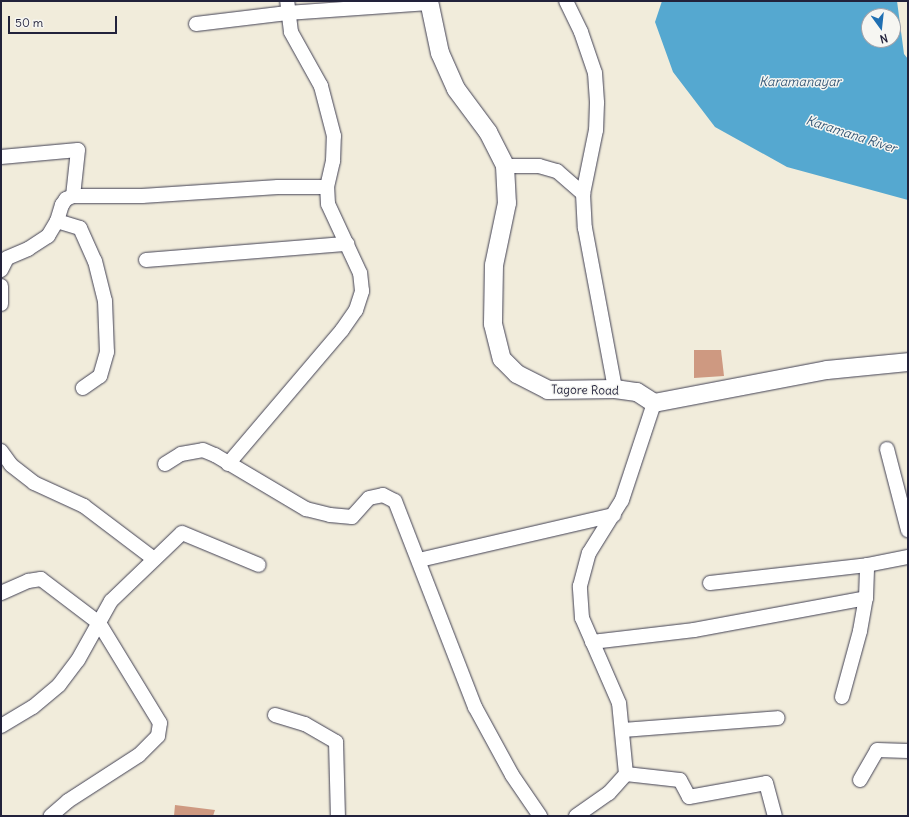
<!DOCTYPE html>
<html>
<head>
<meta charset="utf-8">
<style>
	body { margin:0 }
	#map { position:relative; width:909px; height:817px; overflow:hidden; background:#f1ecdb; font-family:Delius,sans-serif }
	div>[style] { position:absolute }
	.water>* { inset:0; background:#55a8d0 }
	.building>* { inset:0; background:#ce9981 }
	.roads { filter:drop-shadow(0 0 1px #414053) drop-shadow(0 0 1px #414053) }
	.minor>* { height:14px; margin:-7px; padding:0 7px; transform-origin:7px; border-radius:7px; background:#fff }
	.tertiary>* { height:18px; margin:-9px; padding:0 9px; transform-origin:9px; border-radius:9px; background:#fff }
	span { translate:-50% -50%; white-space:nowrap; text-align:center; line-height:1.15; -webkit-text-stroke:3px #f6f6f2; paint-order:stroke }
	.street-label { font-size:12px; color:#22223b }
	.water-label { font-size:13px; color:#365877; font-style:italic }
	.frame { position:absolute; inset:0; border:2px solid #22223b; pointer-events:none }
	.north { position:absolute; left:861px; top:8px; width:40px; height:40px; box-sizing:border-box; background:#f6f6f2; border:1px solid #a1a1a9; border-radius:50%; rotate:165deg; font-size:11px; font-weight:700; line-height:16px; text-align:center; color:#22223b }
	.north::after { content:''; display:block; margin:auto; width:14px; height:18px; background:#1f6fb2; clip-path:polygon(50% 0,100% 100%,50% 72%,0 100%) }
	.scale { position:absolute; left:8px; top:16px; width:109px; height:18px; box-sizing:border-box; border:2px solid #22223b; border-top:0; padding-left:5px; font-size:12px; line-height:14px; white-space:nowrap; color:#22223b; -webkit-text-stroke:3px #f6f6f2; paint-order:stroke }
</style>
</head>
<body>
<div id="map">
	<div class="water">
		<i style="clip-path:polygon(evenodd,662px 1px,897px 1px,904px 54px,908px 59px,908px 200px,787px 167px,715px 127px,673px 72px,655px 22px,662px 1px,869px 16px,893px 16px,893px 40px,869px 40px,869px 16px)"></i>
	</div>
	<div class="building">
		<i style="clip-path:polygon(694px 350px,721px 350px,724px 376px,694px 378px)"></i>
		<i style="clip-path:polygon(175px 805px,215px 810px,213px 816px,174px 816px)"></i>
	</div>
	<div class="roads">
		<div class="minor">
			<i style="left:566px;top:1px;width:34px;rotate:64deg"></i>
			<i style="left:581px;top:32px;width:43px;rotate:71.1deg"></i>
			<i style="left:595px;top:73px;width:30px;rotate:86deg"></i>
			<i style="left:597px;top:103px;width:27px;rotate:92deg"></i>
			<i style="left:596px;top:130px;width:65px;rotate:101.5deg"></i>
			<i style="left:583px;top:194px;width:34px;rotate:87deg"></i>
			<i style="left:585px;top:228px;width:164px;rotate:79.4deg"></i>
			<i style="left:196px;top:24px;width:92px;rotate:-6.9deg"></i>
			<i style="left:287px;top:13px;width:142px;rotate:-4deg"></i>
			<i style="left:1px;top:157px;width:77px;rotate:-5.2deg"></i>
			<i style="left:78px;top:150px;width:46px;rotate:96.2deg"></i>
			<i style="left:505px;top:166px;width:34px"></i>
			<i style="left:539px;top:166px;width:19px;rotate:16deg"></i>
			<i style="left:557px;top:171px;width:35px;rotate:41deg"></i>
			<i style="left:57px;top:221px;width:24px;rotate:17deg"></i>
			<i style="left:80px;top:228px;width:36px;rotate:66deg"></i>
			<i style="left:95px;top:261px;width:41px;rotate:76deg"></i>
			<i style="left:105px;top:301px;width:51px;rotate:87.8deg"></i>
			<i style="left:107px;top:352px;width:25px;rotate:106deg"></i>
			<i style="left:100px;top:376px;width:21px;rotate:145deg"></i>
			<i style="left:146px;top:260px;width:202px;rotate:-4.6deg"></i>
			<i style="left:1px;top:270px;width:13px;rotate:-63deg"></i>
			<i style="left:7px;top:258px;width:23px;rotate:-23deg"></i>
			<i style="left:28px;top:249px;width:24px;rotate:-33deg"></i>
			<i style="left:48px;top:236px;width:17px;rotate:-59deg"></i>
			<i style="left:57px;top:221px;width:17px;rotate:-73deg"></i>
			<i style="left:62px;top:205px;width:7px;rotate:-56deg"></i>
			<i style="left:66px;top:199px;width:8px;rotate:-23deg"></i>
			<i style="left:73px;top:196px;width:69px"></i>
			<i style="left:142px;top:196px;width:136px;rotate:-3.8deg"></i>
			<i style="left:278px;top:187px;width:49px"></i>
			<i style="left:1px;top:286px;width:18px;rotate:90deg"></i>
			<i style="left:887px;top:449px;width:84px;rotate:75.5deg"></i>
			<i style="left:1px;top:451px;width:17px;rotate:54deg"></i>
			<i style="left:11px;top:465px;width:29px;rotate:38deg"></i>
			<i style="left:34px;top:483px;width:55px;rotate:24.7deg"></i>
			<i style="left:84px;top:506px;width:88px;rotate:37.1deg"></i>
			<i style="left:165px;top:464px;width:19px;rotate:-32deg"></i>
			<i style="left:181px;top:454px;width:22px;rotate:-10deg"></i>
			<i style="left:203px;top:450px;width:13px;rotate:23deg"></i>
			<i style="left:215px;top:455px;width:106px;rotate:30.7deg"></i>
			<i style="left:306px;top:509px;width:25px;rotate:14deg"></i>
			<i style="left:330px;top:515px;width:22px;rotate:5deg"></i>
			<i style="left:352px;top:517px;width:25px;rotate:-48deg"></i>
			<i style="left:369px;top:498px;width:14px;rotate:-12deg"></i>
			<i style="left:383px;top:495px;width:13px;rotate:27deg"></i>
			<i style="left:395px;top:501px;width:221px;rotate:68.8deg"></i>
			<i style="left:475px;top:707px;width:77px;rotate:61.4deg"></i>
			<i style="left:512px;top:775px;width:50px;rotate:55.7deg"></i>
			<i style="left:228px;top:464px;width:176px;rotate:-49.6deg"></i>
			<i style="left:342px;top:330px;width:24px;rotate:-55deg"></i>
			<i style="left:356px;top:310px;width:20px;rotate:-72deg"></i>
			<i style="left:362px;top:291px;width:18px;rotate:-96deg"></i>
			<i style="left:360px;top:273px;width:76px;rotate:-114.9deg"></i>
			<i style="left:328px;top:204px;width:17px;rotate:-93deg"></i>
			<i style="left:327px;top:187px;width:27px;rotate:-77deg"></i>
			<i style="left:333px;top:161px;width:25px;rotate:-88deg"></i>
			<i style="left:334px;top:136px;width:52px;rotate:-104.6deg"></i>
			<i style="left:321px;top:86px;width:62px;rotate:-119.1deg"></i>
			<i style="left:291px;top:32px;width:31px;rotate:-97deg"></i>
			<i style="left:419px;top:560px;width:200px;rotate:-13deg"></i>
			<i style="left:710px;top:583px;width:158px;rotate:-6.5deg"></i>
			<i style="left:867px;top:565px;width:42px;rotate:-11deg"></i>
			<i style="left:1px;top:593px;width:30px;rotate:-24deg"></i>
			<i style="left:28px;top:581px;width:13px;rotate:-9deg"></i>
			<i style="left:41px;top:579px;width:73px;rotate:37.2deg"></i>
			<i style="left:99px;top:623px;width:117px;rotate:58.6deg"></i>
			<i style="left:160px;top:723px;width:13px;rotate:99deg"></i>
			<i style="left:158px;top:736px;width:27px;rotate:135deg"></i>
			<i style="left:139px;top:755px;width:85px;rotate:147.1deg"></i>
			<i style="left:68px;top:801px;width:23px;rotate:139deg"></i>
			<i style="left:592px;top:642px;width:103px;rotate:-6.7deg"></i>
			<i style="left:694px;top:630px;width:175px;rotate:-10.5deg"></i>
			<i style="left:842px;top:697px;width:68px;rotate:-74.7deg"></i>
			<i style="left:860px;top:631px;width:34px;rotate:-80deg"></i>
			<i style="left:866px;top:598px;width:33px;rotate:-88deg"></i>
			<i style="left:275px;top:715px;width:31px;rotate:17deg"></i>
			<i style="left:305px;top:724px;width:36px;rotate:30deg"></i>
			<i style="left:336px;top:742px;width:74px;rotate:88.5deg"></i>
			<i style="left:1px;top:726px;width:37px;rotate:-31deg"></i>
			<i style="left:33px;top:707px;width:34px;rotate:-40deg"></i>
			<i style="left:59px;top:685px;width:31px;rotate:-53deg"></i>
			<i style="left:78px;top:660px;width:68px;rotate:-60.8deg"></i>
			<i style="left:111px;top:601px;width:98px;rotate:-43.8deg"></i>
			<i style="left:182px;top:533px;width:83px;rotate:22.6deg"></i>
			<i style="left:623px;top:730px;width:155px;rotate:-4.4deg"></i>
			<i style="left:626px;top:774px;width:54px;rotate:6.3deg"></i>
			<i style="left:680px;top:780px;width:19px;rotate:62deg"></i>
			<i style="left:689px;top:797px;width:78px;rotate:-10.3deg"></i>
			<i style="left:766px;top:783px;width:34px;rotate:75deg"></i>
			<i style="left:860px;top:780px;width:34px;rotate:-60deg"></i>
			<i style="left:877px;top:750px;width:31px;rotate:2deg"></i>
			<i style="left:576px;top:816px;width:40px;rotate:-34.9deg"></i>
			<i style="left:609px;top:793px;width:25px;rotate:-48deg"></i>
			<i style="left:626px;top:774px;width:71px;rotate:-95.6deg"></i>
			<i style="left:619px;top:703px;width:93px;rotate:-113.5deg"></i>
			<i style="left:582px;top:618px;width:32px;rotate:-94deg"></i>
			<i style="left:580px;top:586px;width:34px;rotate:-75deg"></i>
			<i style="left:589px;top:553px;width:62px;rotate:-58.1deg"></i>
			<i style="left:622px;top:500px;width:102px;rotate:-71.7deg"></i>
		</div>
		<div class="tertiary">
			<i style="left:429px;top:1px;width:53px;rotate:78.1deg"></i>
			<i style="left:440px;top:53px;width:39px;rotate:66deg"></i>
			<i style="left:456px;top:89px;width:54px;rotate:53.3deg"></i>
			<i style="left:488px;top:132px;width:38px;rotate:63deg"></i>
			<i style="left:505px;top:166px;width:37px;rotate:87deg"></i>
			<i style="left:507px;top:203px;width:63px;rotate:101.8deg"></i>
			<i style="left:494px;top:265px;width:59px;rotate:91deg"></i>
			<i style="left:493px;top:324px;width:36px;rotate:76deg"></i>
			<i style="left:502px;top:359px;width:21px;rotate:45deg"></i>
			<i style="left:517px;top:374px;width:35px;rotate:27deg"></i>
			<i style="left:548px;top:390px;width:67px;rotate:-0.9deg"></i>
			<i style="left:615px;top:389px;width:22px;rotate:8deg"></i>
			<i style="left:637px;top:392px;width:20px;rotate:33deg"></i>
			<i style="left:654px;top:403px;width:176px;rotate:-10.8deg"></i>
			<i style="left:827px;top:370px;width:81px;rotate:-5.6deg"></i>
		</div>
	</div>
	<div class="street-label">
		<span style="left:585px;top:390px;rotate:1deg">Tagore Road</span>
	</div>
	<div class="water-label">
		<span style="left:800px;top:82px">Karamanayar</span>
		<span style="left:851px;top:135px;rotate:18deg">Karamana River</span>
	</div>
	<div class="frame"></div>
	<div class="north">N</div>
	<div class="scale">50 m</div>
</div>
</body>
</html>
